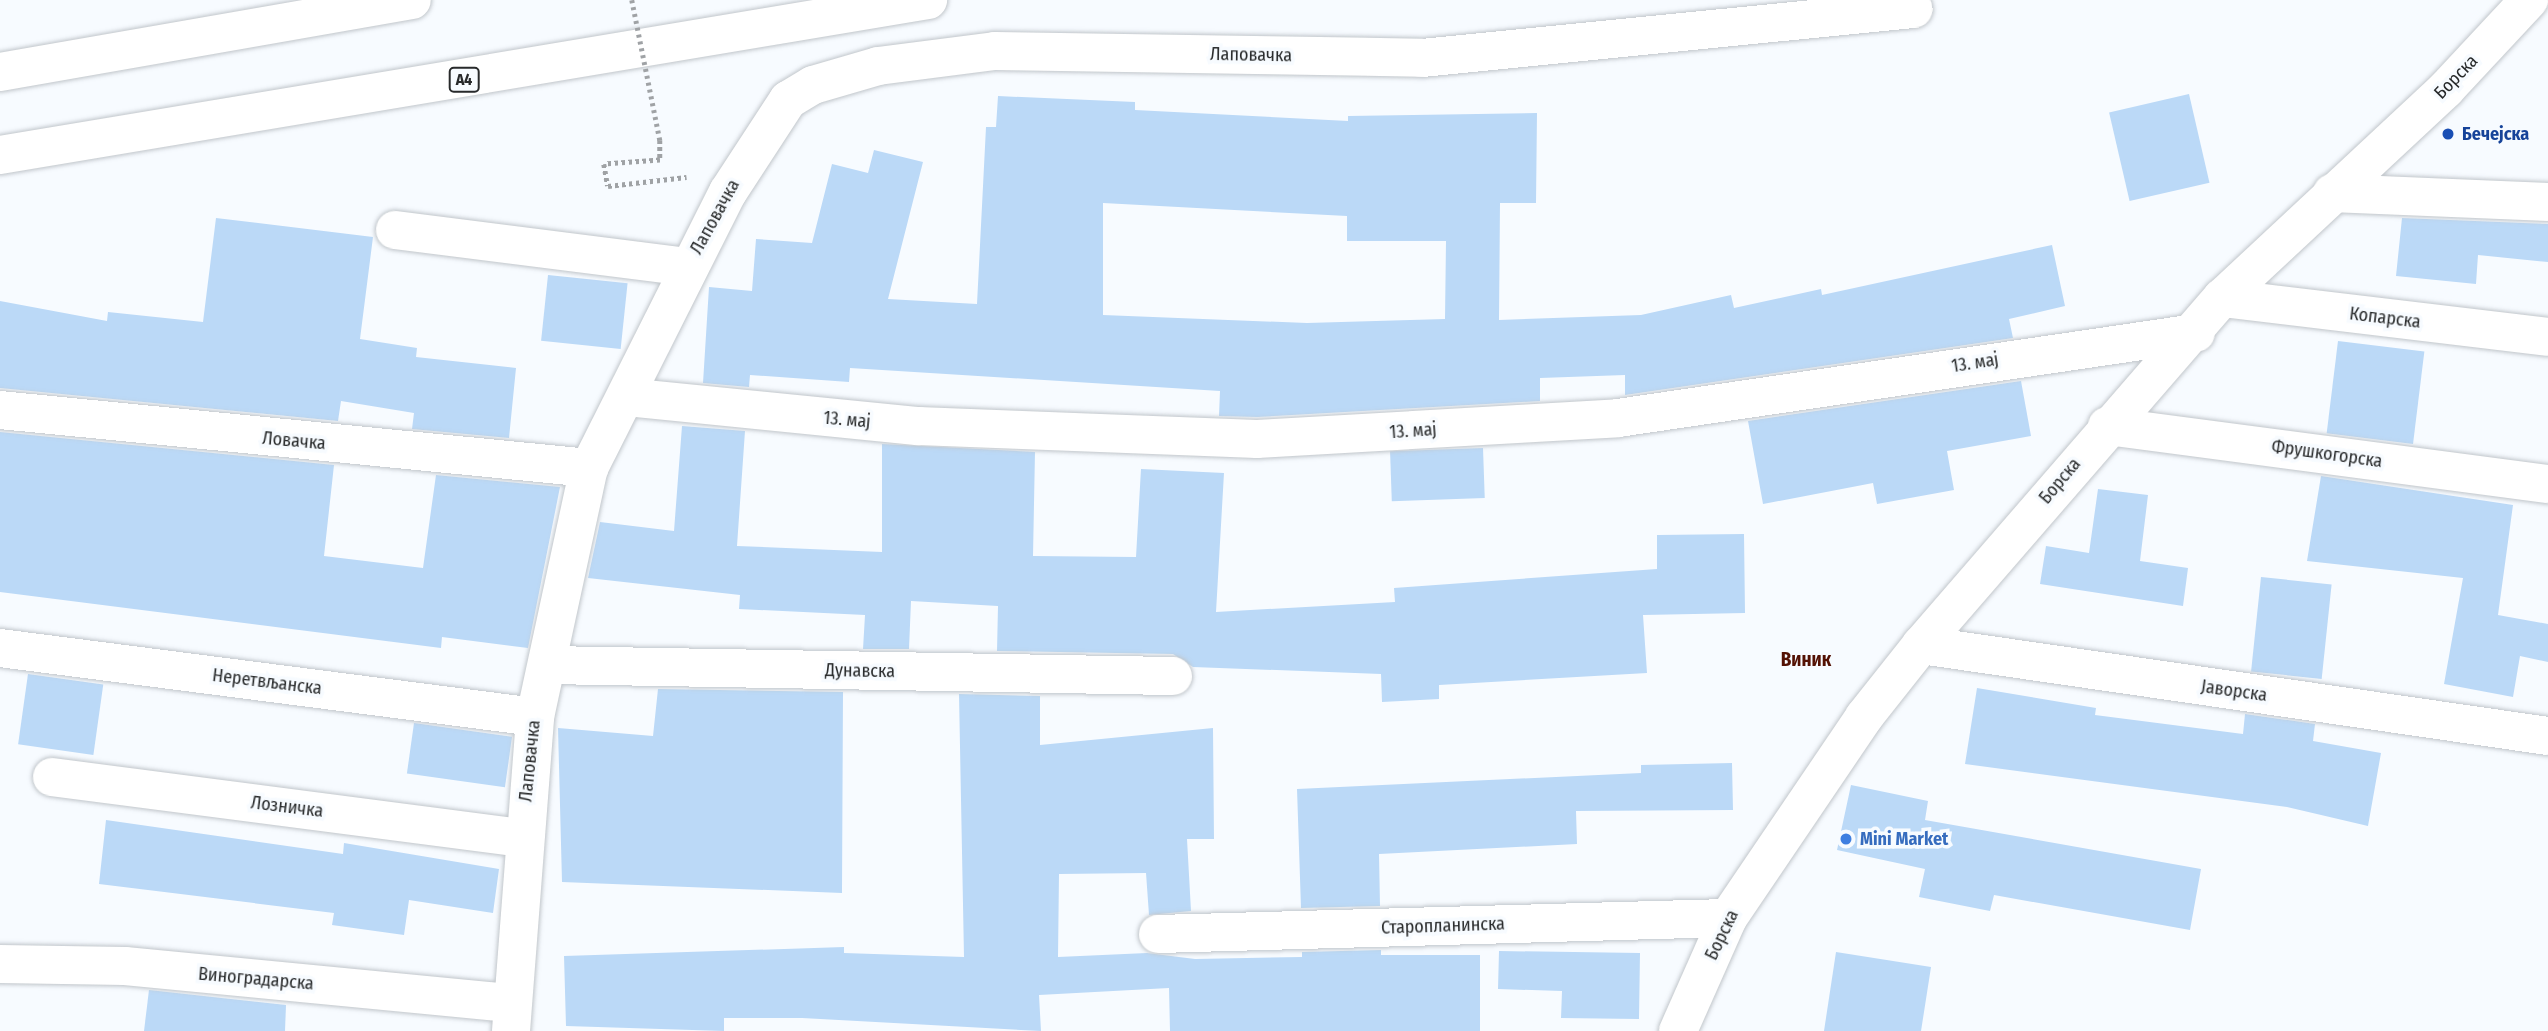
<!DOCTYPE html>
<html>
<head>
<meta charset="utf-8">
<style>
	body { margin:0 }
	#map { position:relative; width:2548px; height:1031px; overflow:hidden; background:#f7fbff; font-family:"Fira Sans Condensed",sans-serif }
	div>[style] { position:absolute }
	.building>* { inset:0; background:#bbd9f7; transform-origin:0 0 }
	.path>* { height:4.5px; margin-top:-2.25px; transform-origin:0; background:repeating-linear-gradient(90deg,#9fa2a5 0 3.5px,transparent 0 7px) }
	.roads { filter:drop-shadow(0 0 2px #c1c6cb) drop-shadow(0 0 2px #c1c6cb) }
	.minor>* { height:38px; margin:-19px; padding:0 19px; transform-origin:19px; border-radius:19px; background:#fff }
	.tertiary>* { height:38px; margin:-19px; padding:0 19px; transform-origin:19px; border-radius:19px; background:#fff }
	.motorway>* { height:38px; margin:-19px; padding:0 19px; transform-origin:19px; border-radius:19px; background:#fff }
	.path-bridge>* { height:4.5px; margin-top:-2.25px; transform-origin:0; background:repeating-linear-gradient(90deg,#9fa2a5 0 3.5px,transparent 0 7px) }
	.dots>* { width:19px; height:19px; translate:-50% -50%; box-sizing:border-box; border:4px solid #f7fbff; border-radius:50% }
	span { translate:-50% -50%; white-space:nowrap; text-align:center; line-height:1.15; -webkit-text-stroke:7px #f7fbff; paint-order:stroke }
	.shield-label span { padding:2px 5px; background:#f7fbff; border:2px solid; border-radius:5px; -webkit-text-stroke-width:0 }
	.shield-label { font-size:16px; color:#282a2b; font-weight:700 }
	.street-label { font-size:18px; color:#282a2b }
	.transit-label { font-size:18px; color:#164399; font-weight:700 }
	.left { translate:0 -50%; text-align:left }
	.shop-label { font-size:18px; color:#366cbe; font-weight:700 }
	.neighbourhood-label { font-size:19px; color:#531103; font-weight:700 }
</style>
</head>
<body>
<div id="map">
	<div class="building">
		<i style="left:2189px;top:94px;width:91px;height:82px;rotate:77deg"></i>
		<i style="clip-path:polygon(evenodd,998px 96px,1135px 102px,1135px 110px,1348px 121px,1348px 116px,1537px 113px,1536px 203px,1500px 203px,1499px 320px,1641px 315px,1731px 295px,1734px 308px,1821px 289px,1822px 295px,2052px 245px,2065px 306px,2009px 319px,2013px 338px,1625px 395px,1625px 375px,1540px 378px,1540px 401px,1257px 417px,1219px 416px,1220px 391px,850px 368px,849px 382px,750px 375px,749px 387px,703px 383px,709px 287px,752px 291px,756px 239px,812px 243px,832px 164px,868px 173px,874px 150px,923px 162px,888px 299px,977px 304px,986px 127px,996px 127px,998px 96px,1103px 203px,1347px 216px,1347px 241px,1446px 241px,1445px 319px,1307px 323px,1103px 315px,1103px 203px)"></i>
		<i style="clip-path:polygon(216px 218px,373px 237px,360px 339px,417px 348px,416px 357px,516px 368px,509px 438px,412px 429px,414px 413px,341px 401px,338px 421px,0 388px,0 301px,107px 321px,108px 312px,203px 322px)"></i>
		<i style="clip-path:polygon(2402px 218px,2548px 224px,2548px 262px,2478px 255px,2476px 284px,2396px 276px)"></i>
		<i style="left:548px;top:275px;width:80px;height:66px;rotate:6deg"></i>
		<i style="left:2338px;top:341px;width:87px;height:93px;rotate:7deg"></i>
		<i style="clip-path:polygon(2021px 381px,2031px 436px,1947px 451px,1954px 490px,1877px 504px,1873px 483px,1763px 504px,1748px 421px)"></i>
		<i style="clip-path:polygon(682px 426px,745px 431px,737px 546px,882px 552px,882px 444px,1035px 452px,1033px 556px,1136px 557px,1141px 469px,1224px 473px,1216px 612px,1395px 602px,1394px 588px,1657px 569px,1657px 535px,1744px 534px,1745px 613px,1643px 615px,1647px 673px,1439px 685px,1439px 699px,1382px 702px,1381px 674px,1193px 667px,1173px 654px,997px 651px,998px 606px,911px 601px,909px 649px,863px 649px,865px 615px,739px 609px,740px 595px,588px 578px,600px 522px,674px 531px)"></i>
		<i style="clip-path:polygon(0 432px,334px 465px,324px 556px,423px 568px,436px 475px,560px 487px,528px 648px,442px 637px,441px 648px,0 592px)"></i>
		<i style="left:1483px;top:448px;width:50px;height:93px;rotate:88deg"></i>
		<i style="clip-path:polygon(2321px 476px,2513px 505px,2498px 615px,2548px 624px,2548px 662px,2520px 656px,2513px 697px,2444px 684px,2463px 578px,2307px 561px)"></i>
		<i style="clip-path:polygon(2098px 489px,2148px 495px,2140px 561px,2188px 568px,2183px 606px,2040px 584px,2046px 546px,2089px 553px)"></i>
		<i style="left:2261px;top:577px;width:71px;height:95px;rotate:6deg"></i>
		<i style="left:28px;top:674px;width:76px;height:71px;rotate:8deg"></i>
		<i style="clip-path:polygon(1977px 688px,2096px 708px,2095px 715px,2243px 734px,2245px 714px,2315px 724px,2313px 741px,2381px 753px,2368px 826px,2287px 807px,1965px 764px)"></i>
		<i style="clip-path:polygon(658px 689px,843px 692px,842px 893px,562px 882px,558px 728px,653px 736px)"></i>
		<i style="clip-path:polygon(959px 694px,1040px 696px,1040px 745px,1213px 728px,1214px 839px,1187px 839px,1191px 911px,1149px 915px,1146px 873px,1059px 874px,1058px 957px,1147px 953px,1195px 959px,1302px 957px,1302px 952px,1381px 950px,1381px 955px,1480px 955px,1480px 1031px,1170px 1031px,1169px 988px,1039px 995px,1041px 1031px,802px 1018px,724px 1018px,724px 1031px,566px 1026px,564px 956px,844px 947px,844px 953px,964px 957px)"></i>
		<i style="left:414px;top:723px;width:99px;height:51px;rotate:8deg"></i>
		<i style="clip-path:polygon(1732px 763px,1733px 810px,1576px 811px,1577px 844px,1379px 854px,1380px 906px,1301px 908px,1297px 789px,1641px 773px,1641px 765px)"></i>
		<i style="clip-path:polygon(1851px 785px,1928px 801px,1925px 820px,2201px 869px,2190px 930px,1994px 895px,1990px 911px,1919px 897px,1925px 869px,1837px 850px)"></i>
		<i style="clip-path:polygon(106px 820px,343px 854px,344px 843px,499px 869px,493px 913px,409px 900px,404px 935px,332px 925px,334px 913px,99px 884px)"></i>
		<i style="clip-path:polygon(1499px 951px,1640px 953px,1639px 1019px,1561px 1018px,1562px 991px,1498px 989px)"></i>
		<i style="clip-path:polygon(1836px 952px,1931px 967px,1921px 1031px,1824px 1031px)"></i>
		<i style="clip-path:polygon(149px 990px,286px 1005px,285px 1031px,144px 1031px)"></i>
	</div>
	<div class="path">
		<i style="left:660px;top:140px;width:20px;rotate:90deg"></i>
		<i style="left:660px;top:160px;width:56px;rotate:175.9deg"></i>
		<i style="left:604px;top:164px;width:22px;rotate:80deg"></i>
		<i style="left:608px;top:186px;width:79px;rotate:-6.6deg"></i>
	</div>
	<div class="roads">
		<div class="minor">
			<i style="left:2332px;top:193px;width:216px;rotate:2.4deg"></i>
			<i style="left:395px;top:230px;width:294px;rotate:7.2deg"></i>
			<i style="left:2222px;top:298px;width:328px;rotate:6.8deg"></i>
			<i style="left:626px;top:397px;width:293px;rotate:5.7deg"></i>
			<i style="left:918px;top:426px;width:339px;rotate:2.2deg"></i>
			<i style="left:1257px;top:439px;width:362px;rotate:-3.3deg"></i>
			<i style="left:1618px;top:418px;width:584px;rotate:-8.37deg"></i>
			<i style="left:0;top:410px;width:592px;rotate:5.62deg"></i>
			<i style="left:2107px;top:426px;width:445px;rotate:7.5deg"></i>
			<i style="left:1921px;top:645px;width:634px;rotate:8.26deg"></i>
			<i style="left:0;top:648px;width:539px;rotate:7.35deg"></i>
			<i style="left:547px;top:665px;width:626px;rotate:1.01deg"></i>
			<i style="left:52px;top:777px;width:474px;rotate:7.4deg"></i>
			<i style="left:1158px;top:934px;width:570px;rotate:-1.61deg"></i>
			<i style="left:0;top:964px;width:125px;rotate:0.9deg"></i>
			<i style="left:125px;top:966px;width:388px;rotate:5.5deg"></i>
			<i style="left:511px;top:1031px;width:315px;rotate:-85.6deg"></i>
			<i style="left:535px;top:717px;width:255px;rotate:-77.8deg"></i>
			<i style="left:589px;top:468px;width:309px;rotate:-63.3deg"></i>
			<i style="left:728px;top:192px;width:110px;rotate:-56.9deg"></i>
			<i style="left:788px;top:100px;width:29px;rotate:-31deg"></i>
			<i style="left:813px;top:85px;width:68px;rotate:-16.3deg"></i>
			<i style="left:878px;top:66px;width:118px;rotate:-7.3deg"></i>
			<i style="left:995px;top:51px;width:427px;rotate:0.9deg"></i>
			<i style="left:1422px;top:58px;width:494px;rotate:-5.7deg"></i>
		</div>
		<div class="tertiary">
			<i style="left:1678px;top:1031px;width:124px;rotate:-66.1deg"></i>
			<i style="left:1728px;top:918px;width:243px;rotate:-55.9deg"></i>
			<i style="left:1864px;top:717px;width:92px;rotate:-51.6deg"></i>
			<i style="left:1921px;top:645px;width:459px;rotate:-49.1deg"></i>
			<i style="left:2222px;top:298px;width:306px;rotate:-43deg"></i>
			<i style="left:2446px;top:89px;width:122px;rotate:-47deg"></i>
		</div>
		<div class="motorway">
			<i style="left:0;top:72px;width:418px;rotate:-9.9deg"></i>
			<i style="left:0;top:155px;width:941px;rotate:-9.48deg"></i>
		</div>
	</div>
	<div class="path-bridge">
		<i style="left:632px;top:0;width:143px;rotate:78.7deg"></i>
	</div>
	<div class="dots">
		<i style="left:2448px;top:134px;background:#1a4fb4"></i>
		<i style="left:1846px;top:839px;background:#3f7fe0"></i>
	</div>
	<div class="shield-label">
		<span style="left:464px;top:80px">A4</span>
	</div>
	<div class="street-label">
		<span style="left:1251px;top:55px;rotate:1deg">Лаповачка</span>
		<span style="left:2456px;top:77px;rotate:-46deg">Борска</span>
		<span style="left:715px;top:217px;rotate:-61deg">Лаповачка</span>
		<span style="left:2385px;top:318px;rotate:7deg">Копарска</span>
		<span style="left:1975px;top:363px;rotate:-9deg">13. мај</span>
		<span style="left:847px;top:420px;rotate:5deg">13. мај</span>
		<span style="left:1413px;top:431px;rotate:-4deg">13. мај</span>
		<span style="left:294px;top:441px;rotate:5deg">Ловачка</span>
		<span style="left:2327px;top:454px;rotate:8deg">Фрушкогорска</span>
		<span style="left:2060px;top:481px;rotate:-50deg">Борска</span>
		<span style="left:860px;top:671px;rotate:1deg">Дунавска</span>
		<span style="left:267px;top:682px;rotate:7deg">Неретвљанска</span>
		<span style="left:2234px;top:691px;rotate:8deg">Јаворска</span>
		<span style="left:530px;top:761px;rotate:-84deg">Лаповачка</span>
		<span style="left:287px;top:807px;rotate:7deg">Лозничка</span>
		<span style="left:1443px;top:926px;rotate:-2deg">Старопланинска</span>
		<span style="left:1722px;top:935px;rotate:-64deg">Борска</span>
		<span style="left:256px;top:979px;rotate:5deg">Виноградарска</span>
	</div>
	<div class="transit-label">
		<span class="left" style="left:2462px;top:134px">Бечејска</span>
	</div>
	<div class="shop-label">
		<span class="left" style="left:1860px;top:839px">Mini Market</span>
	</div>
	<div class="neighbourhood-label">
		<span style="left:1806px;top:660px">Виник</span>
	</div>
</div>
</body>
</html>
